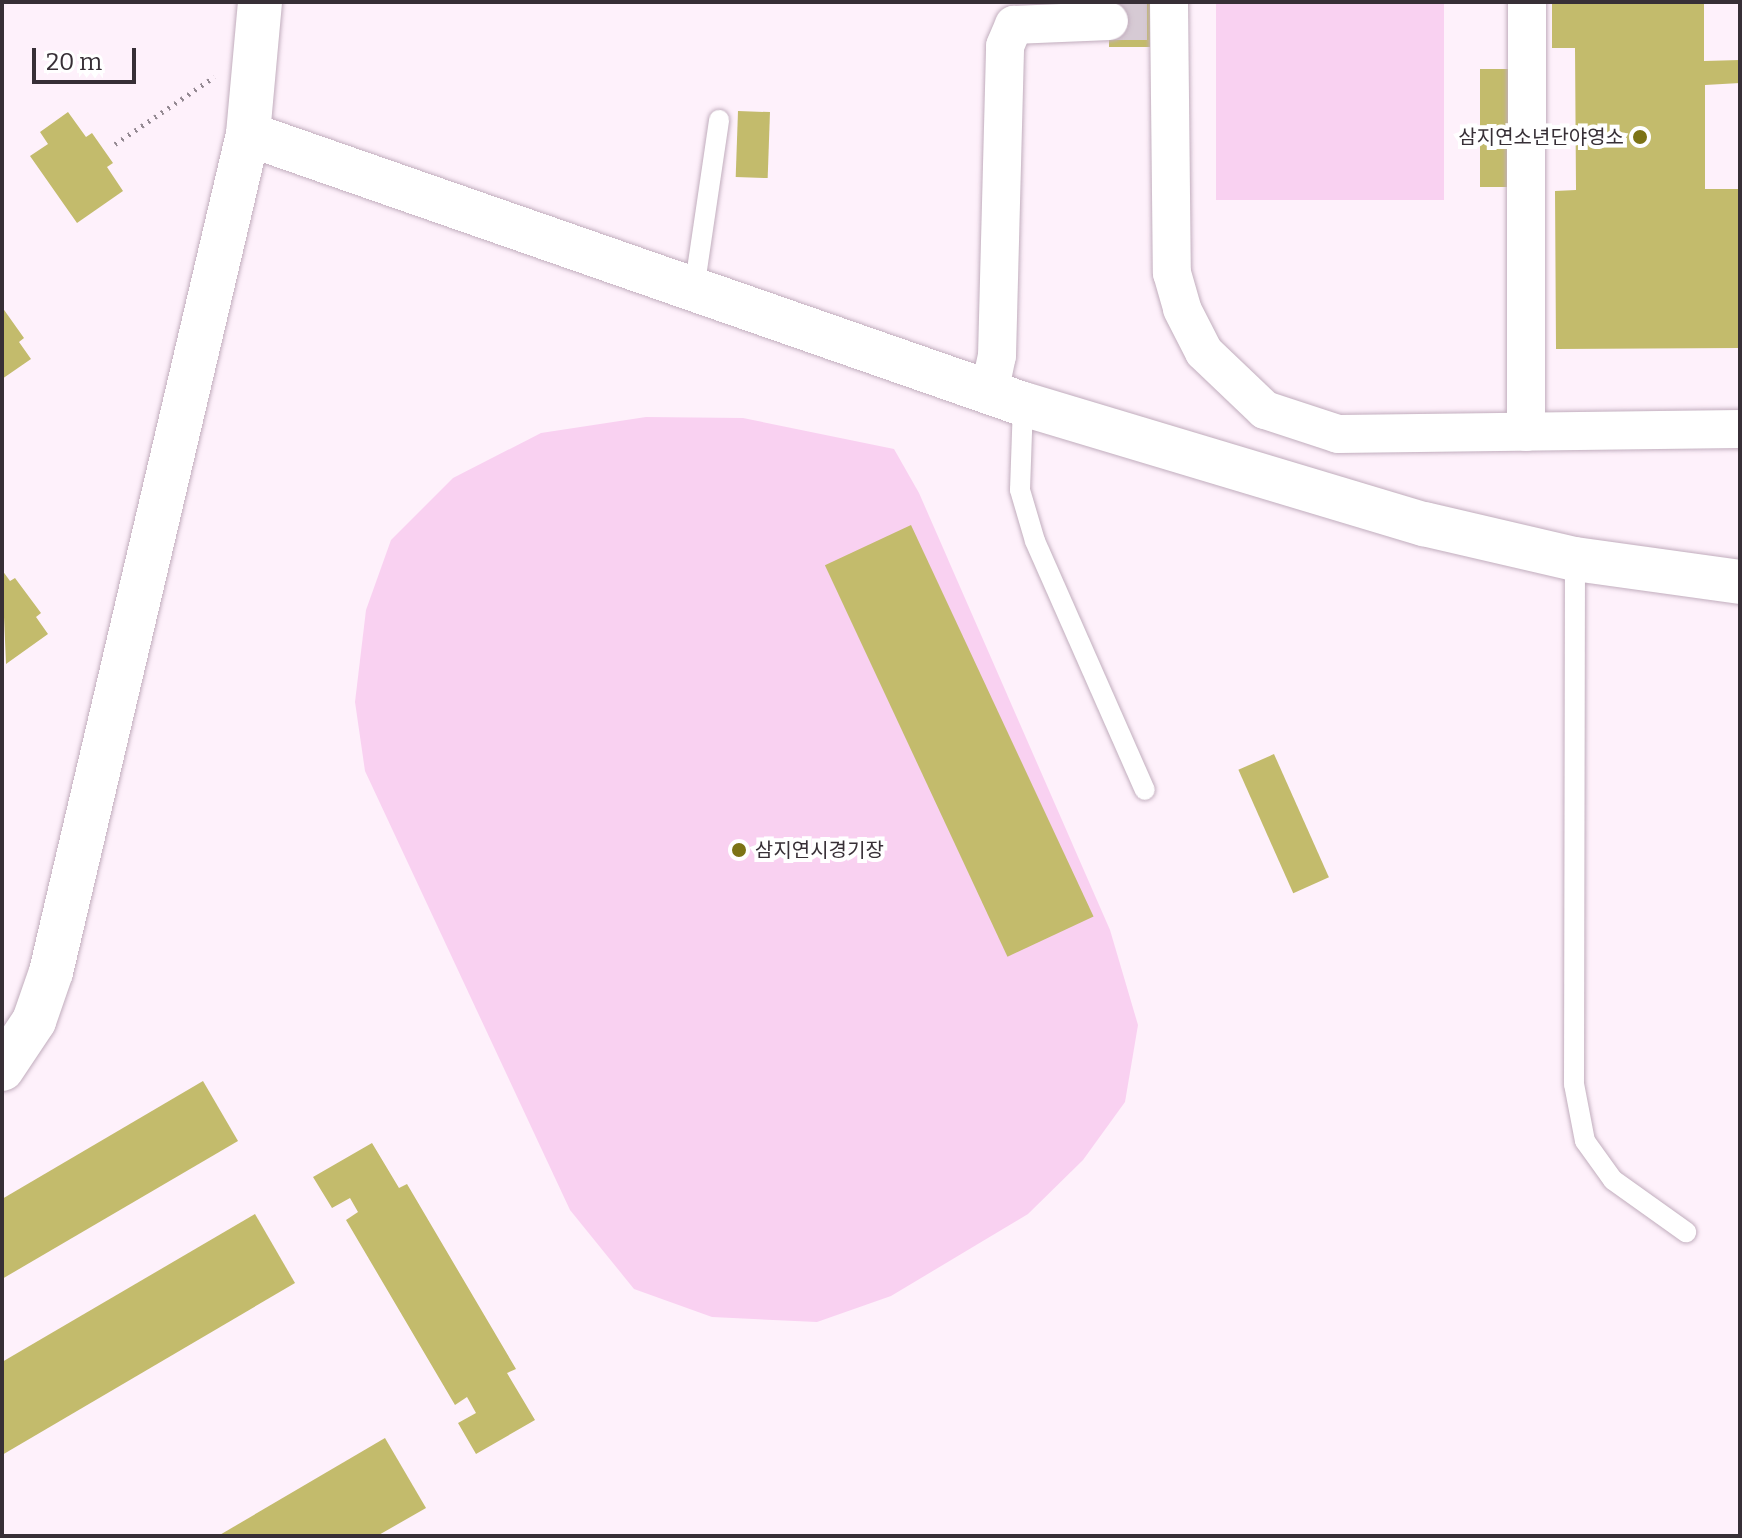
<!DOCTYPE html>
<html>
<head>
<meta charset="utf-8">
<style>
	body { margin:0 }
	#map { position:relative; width:1742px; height:1538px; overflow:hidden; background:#fef1fb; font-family:Bitter,"Noto Sans KR",serif }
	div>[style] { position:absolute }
	.green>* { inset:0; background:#f9d1f1; transform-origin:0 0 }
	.building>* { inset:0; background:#c3bb6c; transform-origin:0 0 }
	.street-tunnel>* { height:38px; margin-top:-19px; transform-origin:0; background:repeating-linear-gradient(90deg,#d6cad4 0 38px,transparent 0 57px) }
	.path>* { height:5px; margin-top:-2.5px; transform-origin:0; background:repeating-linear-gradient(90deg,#948992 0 2px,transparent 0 8px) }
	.roads { filter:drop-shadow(0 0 2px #c1adbd) drop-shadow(0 0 2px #c1adbd) }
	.lane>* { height:20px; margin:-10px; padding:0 10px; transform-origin:10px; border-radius:10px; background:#fff }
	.street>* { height:38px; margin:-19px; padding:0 19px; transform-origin:19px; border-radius:19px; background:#fff }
	.secondary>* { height:44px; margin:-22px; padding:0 22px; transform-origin:22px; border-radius:22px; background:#fff }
	.dots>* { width:22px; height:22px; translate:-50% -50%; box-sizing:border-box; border:4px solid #fff; border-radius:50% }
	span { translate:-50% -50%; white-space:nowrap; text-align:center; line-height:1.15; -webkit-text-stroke:8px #fff; paint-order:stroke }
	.poi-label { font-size:20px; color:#372f36 }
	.right { translate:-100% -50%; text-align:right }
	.left { translate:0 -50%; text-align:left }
	.frame { position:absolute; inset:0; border:4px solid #372f36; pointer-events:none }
	.scale { position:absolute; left:32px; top:48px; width:104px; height:36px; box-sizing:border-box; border:4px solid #372f36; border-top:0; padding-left:10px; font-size:24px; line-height:28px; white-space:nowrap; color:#372f36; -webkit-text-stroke:6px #fff; paint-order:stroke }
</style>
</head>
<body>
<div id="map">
	<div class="green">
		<i style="left:1216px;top:2px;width:228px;height:198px"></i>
		<i style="clip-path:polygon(646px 417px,743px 418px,894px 449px,919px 493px,1110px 930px,1138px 1025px,1125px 1102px,1083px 1160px,1028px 1214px,891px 1296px,817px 1322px,712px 1317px,634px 1289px,570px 1210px,365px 771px,355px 702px,366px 610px,391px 540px,453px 478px,541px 433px)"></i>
	</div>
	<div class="building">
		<i style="left:1109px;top:2px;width:41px;height:45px"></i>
		<i style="clip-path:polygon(1552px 2px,1704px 2px,1704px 61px,1740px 60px,1740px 83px,1705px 85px,1705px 189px,1740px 189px,1740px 348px,1556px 349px,1555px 191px,1576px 190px,1575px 48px,1552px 48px)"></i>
		<i style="left:1480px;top:69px;width:30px;height:118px"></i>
		<i style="left:738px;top:111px;width:32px;height:66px;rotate:2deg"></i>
		<i style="clip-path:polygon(68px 112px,86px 137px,92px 133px,113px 163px,107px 167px,123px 191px,77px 223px,30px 156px,48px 144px,40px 132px)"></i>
		<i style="clip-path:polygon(2px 307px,24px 338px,19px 342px,31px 359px,2px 379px)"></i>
		<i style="left:911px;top:525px;width:432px;height:95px;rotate:65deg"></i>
		<i style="clip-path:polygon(2px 570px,10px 581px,15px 578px,41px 613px,36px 617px,48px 634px,6px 664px)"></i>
		<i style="left:1274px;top:754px;width:135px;height:39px;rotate:66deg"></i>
		<i style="clip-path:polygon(203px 1081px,238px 1141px,2px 1279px,2px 1199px)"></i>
		<i style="clip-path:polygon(372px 1143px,399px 1188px,407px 1184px,516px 1369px,507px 1373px,535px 1420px,476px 1454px,458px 1423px,476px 1413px,467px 1397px,455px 1405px,346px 1220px,358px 1212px,350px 1198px,332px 1208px,313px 1177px)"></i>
		<i style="clip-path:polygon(255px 1214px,295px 1283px,2px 1455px,2px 1362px)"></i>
		<i style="clip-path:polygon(385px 1438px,426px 1508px,377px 1536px,218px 1536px)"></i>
	</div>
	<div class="street-tunnel">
		<i style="left:1109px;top:21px;width:41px"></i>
	</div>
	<div class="path">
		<i style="left:115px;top:144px;width:120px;rotate:-34.1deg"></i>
	</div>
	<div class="roads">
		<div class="lane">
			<i style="left:694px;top:290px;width:172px;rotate:-81.6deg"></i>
			<i style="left:1023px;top:404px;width:86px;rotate:92deg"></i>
			<i style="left:1020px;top:490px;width:53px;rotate:73.6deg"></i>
			<i style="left:1035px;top:541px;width:272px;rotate:66.2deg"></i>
			<i style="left:1575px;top:559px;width:525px;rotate:90.11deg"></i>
			<i style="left:1574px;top:1084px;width:58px;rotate:79.1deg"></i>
			<i style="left:1585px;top:1141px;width:48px;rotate:54.3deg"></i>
			<i style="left:1613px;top:1180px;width:90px;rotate:35.5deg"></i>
		</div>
		<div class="street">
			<i style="left:1169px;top:2px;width:271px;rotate:89.4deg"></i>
			<i style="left:1172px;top:273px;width:37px;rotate:74deg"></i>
			<i style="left:1182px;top:309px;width:48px;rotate:62.9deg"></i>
			<i style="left:1204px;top:352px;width:84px;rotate:43.6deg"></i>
			<i style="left:1265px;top:410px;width:77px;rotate:18.2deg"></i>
			<i style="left:1338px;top:434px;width:402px;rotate:-0.7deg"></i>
			<i style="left:989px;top:393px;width:38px;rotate:-78deg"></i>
			<i style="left:997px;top:356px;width:310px;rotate:-88.5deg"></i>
			<i style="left:1005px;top:46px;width:23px;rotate:-67deg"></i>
			<i style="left:1014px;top:25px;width:95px;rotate:-2.4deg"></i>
			<i style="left:1526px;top:432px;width:430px;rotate:-89.9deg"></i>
		</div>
		<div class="secondary">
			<i style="left:248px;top:134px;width:821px;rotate:19.21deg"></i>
			<i style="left:1023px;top:404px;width:419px;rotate:16.7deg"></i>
			<i style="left:1424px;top:524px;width:155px;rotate:13.1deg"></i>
			<i style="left:1575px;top:559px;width:167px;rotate:7.9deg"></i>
			<i style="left:2px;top:1069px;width:58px;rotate:-56.3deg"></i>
			<i style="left:34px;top:1021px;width:52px;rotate:-70.9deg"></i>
			<i style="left:51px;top:972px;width:861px;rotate:-76.77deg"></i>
			<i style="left:248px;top:134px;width:133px;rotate:-84.8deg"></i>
		</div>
	</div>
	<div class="dots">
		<i style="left:1640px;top:137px;background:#7c7315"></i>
		<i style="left:739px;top:850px;background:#7c7315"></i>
	</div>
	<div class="poi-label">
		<span class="right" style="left:1624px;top:137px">삼지연소년단야영소</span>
		<span class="left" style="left:755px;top:850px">삼지연시경기장</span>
	</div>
	<div class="frame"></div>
	<div class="scale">20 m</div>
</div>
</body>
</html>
